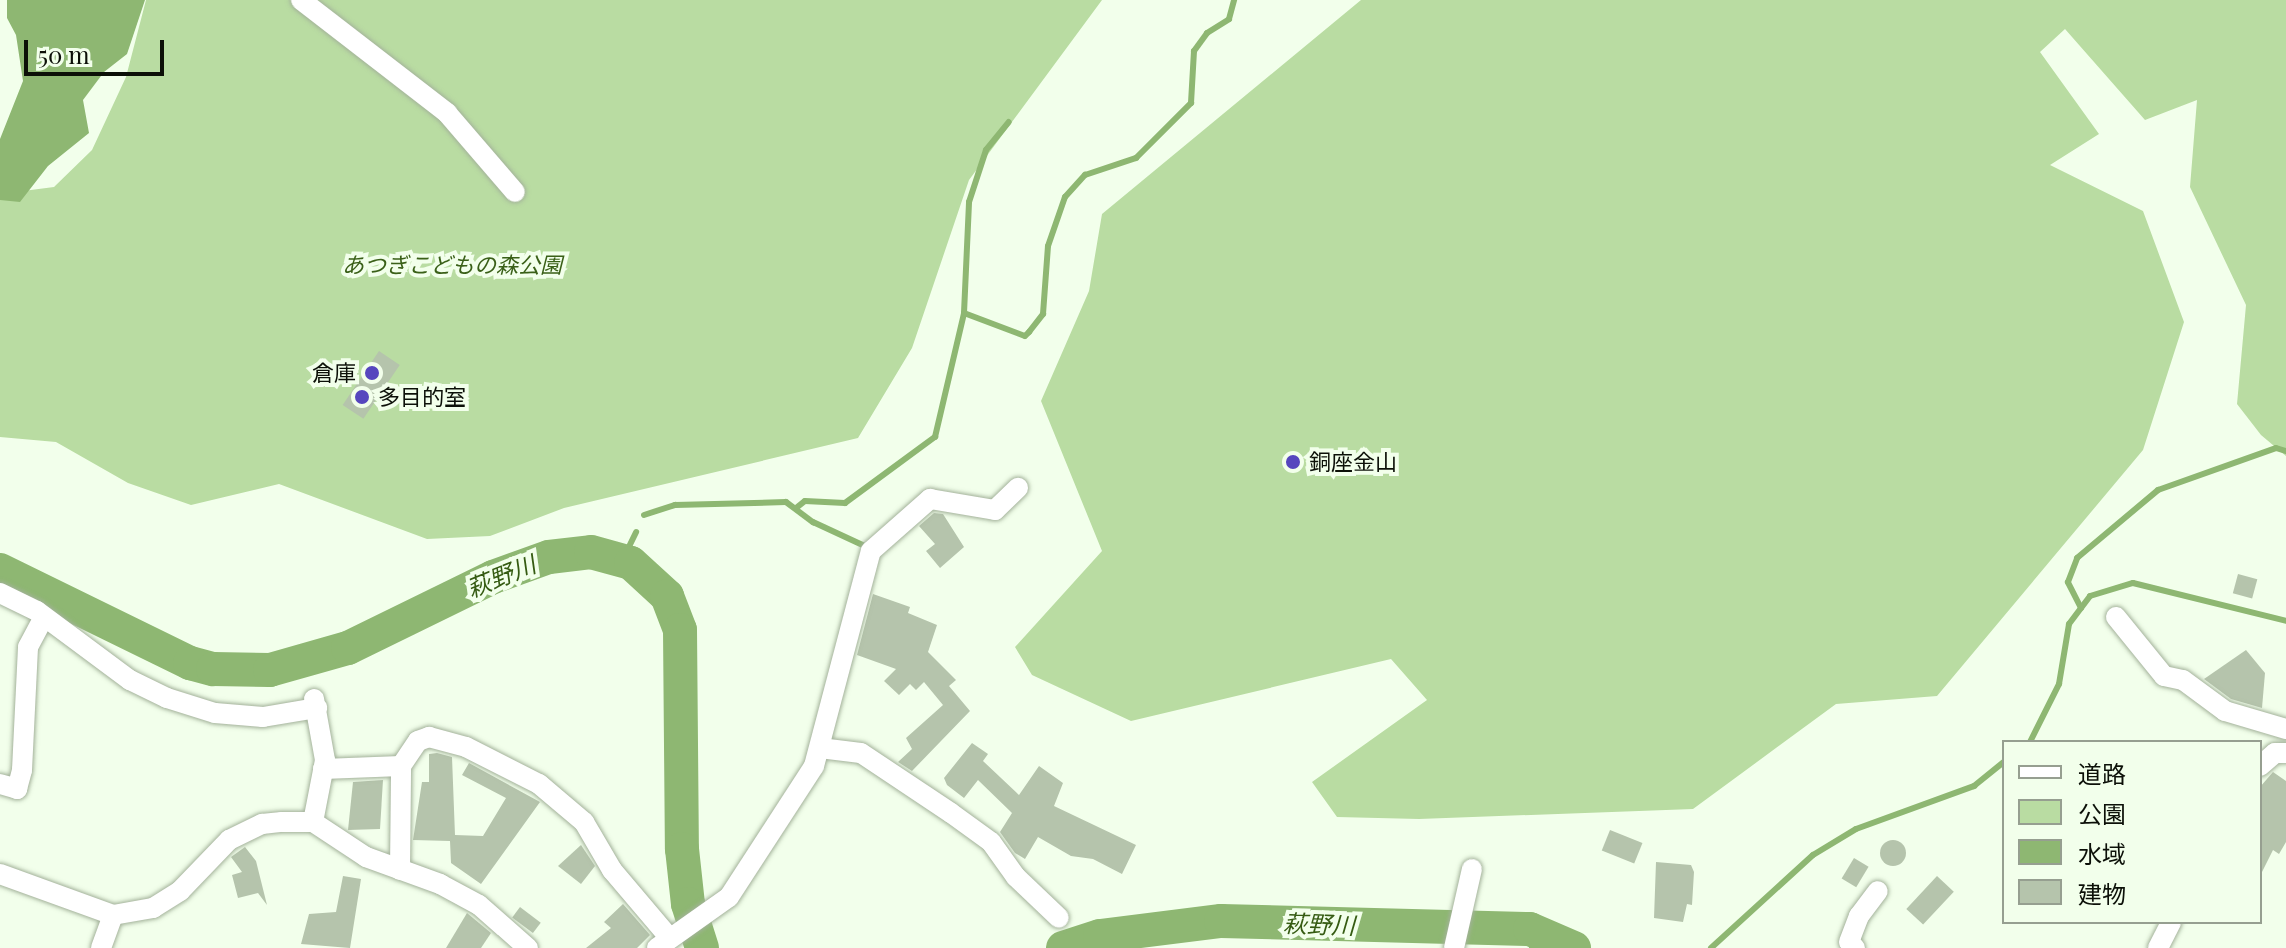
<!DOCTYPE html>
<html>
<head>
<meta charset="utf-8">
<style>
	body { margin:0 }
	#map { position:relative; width:2286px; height:948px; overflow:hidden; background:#f2ffeb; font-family:"Playfair Display","Noto Sans JP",serif }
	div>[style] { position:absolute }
	.green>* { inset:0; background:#b9dca2 }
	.water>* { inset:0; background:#8eb772 }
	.stream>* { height:6px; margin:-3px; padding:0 3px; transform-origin:3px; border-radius:3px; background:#8eb772 }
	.river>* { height:34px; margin:-17px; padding:0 17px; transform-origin:17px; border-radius:17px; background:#8eb772 }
	.building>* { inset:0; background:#b5c4ac; transform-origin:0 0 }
	.round { border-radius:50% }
	.roads { filter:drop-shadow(0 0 2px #a3b29a) drop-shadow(0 0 2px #a3b29a) }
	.minor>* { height:20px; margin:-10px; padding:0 10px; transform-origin:10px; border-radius:10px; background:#fff }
	.dots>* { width:22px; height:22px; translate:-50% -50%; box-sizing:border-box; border:4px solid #f2ffeb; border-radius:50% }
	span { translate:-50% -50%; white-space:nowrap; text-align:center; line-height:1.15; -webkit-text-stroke:8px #f2ffeb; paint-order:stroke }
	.park-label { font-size:22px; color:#3a6018; font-style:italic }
	.poi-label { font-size:22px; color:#0c1008 }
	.right { translate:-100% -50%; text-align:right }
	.left { translate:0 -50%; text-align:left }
	.water-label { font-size:24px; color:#355b12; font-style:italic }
	.legend { position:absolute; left:2002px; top:740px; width:260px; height:184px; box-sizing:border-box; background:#f2ffeb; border:2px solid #969f90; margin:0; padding:10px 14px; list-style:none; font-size:24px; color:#0c1008 }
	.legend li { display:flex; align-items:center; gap:16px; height:40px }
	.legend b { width:40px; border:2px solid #969f90 }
	.scale { position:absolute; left:24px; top:40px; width:140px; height:36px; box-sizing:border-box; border:4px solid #0c1008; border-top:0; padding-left:10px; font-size:24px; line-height:28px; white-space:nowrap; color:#0c1008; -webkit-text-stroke:6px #f2ffeb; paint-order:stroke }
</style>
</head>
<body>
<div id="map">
	<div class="green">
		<i style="clip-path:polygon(146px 0,1102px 0,969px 180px,912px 348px,858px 438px,564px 508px,490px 536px,427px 539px,279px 484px,191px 505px,128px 483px,56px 442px,0 437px,0 194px,54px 187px,92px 150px,126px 77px)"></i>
		<i style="clip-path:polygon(1361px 0,2286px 0,2286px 456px,2261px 435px,2237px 404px,2246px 305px,2190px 187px,2197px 100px,2145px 120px,2065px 29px,2040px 52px,2099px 134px,2050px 165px,2143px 211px,2184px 322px,2143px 450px,1937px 696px,1836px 704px,1693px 809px,1419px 819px,1337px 817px,1312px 782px,1427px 700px,1391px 659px,1131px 721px,1032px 675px,1015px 647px,1102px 551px,1041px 401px,1089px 291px,1102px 214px)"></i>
	</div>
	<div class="water">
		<i style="clip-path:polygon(7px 0,145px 0,127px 54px,104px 72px,83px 100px,89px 133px,48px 166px,20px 202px,0 200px,0 139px,23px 81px,16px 35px,7px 18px)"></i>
	</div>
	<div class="stream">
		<i style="left:964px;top:313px;width:65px;rotate:20.7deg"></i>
		<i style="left:1025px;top:336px;width:6px;rotate:-45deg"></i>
		<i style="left:1029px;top:332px;width:23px;rotate:-52deg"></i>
		<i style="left:1043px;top:314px;width:68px;rotate:-85.8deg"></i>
		<i style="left:1048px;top:246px;width:52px;rotate:-70.9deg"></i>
		<i style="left:1065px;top:197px;width:30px;rotate:-48deg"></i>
		<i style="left:1085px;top:175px;width:54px;rotate:-18.4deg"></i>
		<i style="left:1136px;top:158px;width:78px;rotate:-45deg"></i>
		<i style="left:1191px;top:103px;width:52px;rotate:-86.7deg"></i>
		<i style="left:1194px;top:51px;width:22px;rotate:-54deg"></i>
		<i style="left:1207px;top:33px;width:26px;rotate:-32deg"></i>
		<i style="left:1229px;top:19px;width:20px;rotate:-75deg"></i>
		<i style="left:796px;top:508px;width:11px;rotate:-38deg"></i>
		<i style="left:805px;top:501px;width:40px;rotate:2.9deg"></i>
		<i style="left:845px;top:503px;width:112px;rotate:-36.3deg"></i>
		<i style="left:935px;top:437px;width:127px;rotate:-76.8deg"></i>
		<i style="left:964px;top:313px;width:111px;rotate:-87.4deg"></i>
		<i style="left:969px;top:202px;width:55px;rotate:-71.9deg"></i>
		<i style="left:986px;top:150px;width:36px;rotate:-51deg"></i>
		<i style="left:644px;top:515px;width:33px;rotate:-18deg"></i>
		<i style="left:675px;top:505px;width:111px;rotate:-1.5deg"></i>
		<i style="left:786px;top:502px;width:34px;rotate:37deg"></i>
		<i style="left:813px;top:522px;width:57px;rotate:24.8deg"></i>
		<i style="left:623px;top:559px;width:30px;rotate:-64deg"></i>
		<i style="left:2081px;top:608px;width:29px;rotate:-117deg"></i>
		<i style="left:2068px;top:582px;width:26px;rotate:-69deg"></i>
		<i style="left:2077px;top:558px;width:106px;rotate:-40deg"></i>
		<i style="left:2158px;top:490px;width:125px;rotate:-19.6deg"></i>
		<i style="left:2276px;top:448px;width:10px;rotate:17deg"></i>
		<i style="left:2030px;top:742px;width:65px;rotate:-63.4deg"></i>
		<i style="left:2059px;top:684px;width:61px;rotate:-80.5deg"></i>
		<i style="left:2069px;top:624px;width:35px;rotate:-53deg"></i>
		<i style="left:2090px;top:596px;width:45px;rotate:-16.8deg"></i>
		<i style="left:2133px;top:583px;width:158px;rotate:13.9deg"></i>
		<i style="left:1530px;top:929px;width:19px;rotate:84deg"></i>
		<i style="left:1711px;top:948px;width:138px;rotate:-42.4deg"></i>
		<i style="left:1813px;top:855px;width:50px;rotate:-31.2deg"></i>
		<i style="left:1856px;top:829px;width:126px;rotate:-20deg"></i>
		<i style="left:1974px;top:786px;width:38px;rotate:-39deg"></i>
	</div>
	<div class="river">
		<i style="left:0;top:570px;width:212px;rotate:26.1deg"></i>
		<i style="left:190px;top:663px;width:24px;rotate:15deg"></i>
		<i style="left:213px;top:669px;width:57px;rotate:1deg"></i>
		<i style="left:270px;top:670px;width:81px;rotate:-15.8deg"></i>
		<i style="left:348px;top:648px;width:161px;rotate:-26.1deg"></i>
		<i style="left:493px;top:577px;width:59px;rotate:-19.7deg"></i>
		<i style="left:549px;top:557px;width:42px;rotate:-6.8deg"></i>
		<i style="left:591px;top:552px;width:41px;rotate:15.4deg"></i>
		<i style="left:631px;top:563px;width:49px;rotate:42.5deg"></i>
		<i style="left:667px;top:596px;width:36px;rotate:69deg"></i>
		<i style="left:680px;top:630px;width:219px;rotate:89.5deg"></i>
		<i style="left:682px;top:849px;width:55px;rotate:83.8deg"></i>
		<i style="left:688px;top:904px;width:46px;rotate:72.3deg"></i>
		<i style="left:1063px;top:948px;width:39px;rotate:-18deg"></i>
		<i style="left:1100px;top:936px;width:122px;rotate:-7.1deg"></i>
		<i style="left:1221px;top:921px;width:309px;rotate:1.5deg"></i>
		<i style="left:1530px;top:929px;width:48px;rotate:23.4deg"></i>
	</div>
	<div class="building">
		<i style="left:379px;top:351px;width:25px;height:65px;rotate:34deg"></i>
		<i style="clip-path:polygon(934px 513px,943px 514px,964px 547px,940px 568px,926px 551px,935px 544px,919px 526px)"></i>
		<i style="left:2238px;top:574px;width:20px;height:20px;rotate:15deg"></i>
		<i style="clip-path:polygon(873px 594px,910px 607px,908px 613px,937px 625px,928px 652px,956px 680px,949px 686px,970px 711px,912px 771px,898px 762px,912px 749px,906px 738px,943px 705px,924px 682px,916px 690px,910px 684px,899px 695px,884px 681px,896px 669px,857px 655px)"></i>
		<i style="clip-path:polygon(2246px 650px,2265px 673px,2262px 708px,2231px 699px,2204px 679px)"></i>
		<i style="clip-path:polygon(972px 743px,988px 754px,983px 761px,1019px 795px,1039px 766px,1063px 783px,1054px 806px,1136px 845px,1122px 874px,1093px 859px,1071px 856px,1038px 837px,1025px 859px,1015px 853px,1000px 832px,1012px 813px,978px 780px,964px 798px,947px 785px,944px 778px)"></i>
		<i style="clip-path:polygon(437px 753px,452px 757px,455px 835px,483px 836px,506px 798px,462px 775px,469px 763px,540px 802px,481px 884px,451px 863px,450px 841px,413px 840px,422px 782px,429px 782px,429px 754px)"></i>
		<i style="clip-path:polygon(2273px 772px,2286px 781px,2286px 842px,2279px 854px,2273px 850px,2260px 876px,2260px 787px)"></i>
		<i style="clip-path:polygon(383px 780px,380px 829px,348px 830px,353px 782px)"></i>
		<i style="left:1610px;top:830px;width:35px;height:22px;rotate:22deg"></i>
		<i class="round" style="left:1880px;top:840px;width:26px;height:26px"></i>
		<i style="clip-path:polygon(581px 845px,595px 866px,581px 884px,558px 866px)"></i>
		<i style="clip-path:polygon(245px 847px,256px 861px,267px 905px,258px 893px,238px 898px,232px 875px,242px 872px,231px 857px)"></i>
		<i style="left:1854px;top:858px;width:17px;height:24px;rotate:31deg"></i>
		<i style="clip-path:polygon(1656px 862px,1691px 865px,1694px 872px,1692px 905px,1687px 904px,1683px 922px,1654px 918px)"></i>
		<i style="clip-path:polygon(343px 876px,361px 879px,350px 948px,301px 944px,309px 914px,336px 912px)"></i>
		<i style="left:1937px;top:876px;width:23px;height:45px;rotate:43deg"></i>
		<i style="clip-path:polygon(623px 904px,650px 935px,637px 948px,586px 948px,611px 928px,604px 922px)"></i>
		<i style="left:520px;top:907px;width:26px;height:13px;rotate:37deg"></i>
		<i style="clip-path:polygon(467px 913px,491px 933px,481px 948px,446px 948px)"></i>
	</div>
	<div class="roads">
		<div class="minor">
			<i style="left:301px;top:0;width:185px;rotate:37.7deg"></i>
			<i style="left:447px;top:113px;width:104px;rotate:49.3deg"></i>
			<i style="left:0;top:593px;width:41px;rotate:25.9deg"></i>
			<i style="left:37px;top:611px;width:116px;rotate:36.6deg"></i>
			<i style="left:130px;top:680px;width:41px;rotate:25.9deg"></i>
			<i style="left:167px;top:698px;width:50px;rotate:17.4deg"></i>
			<i style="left:215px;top:713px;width:48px;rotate:4.8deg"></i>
			<i style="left:263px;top:717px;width:55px;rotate:-9.5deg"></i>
			<i style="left:2116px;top:617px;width:76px;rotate:50.9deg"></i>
			<i style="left:2164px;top:676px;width:19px;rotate:12deg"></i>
			<i style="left:2183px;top:680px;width:52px;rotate:36.4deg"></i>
			<i style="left:2225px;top:711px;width:64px;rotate:16.4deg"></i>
			<i style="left:820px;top:748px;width:41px;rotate:7deg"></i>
			<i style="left:861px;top:753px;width:108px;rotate:33.7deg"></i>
			<i style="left:951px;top:813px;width:49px;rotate:35.9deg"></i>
			<i style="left:991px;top:842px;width:43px;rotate:54.5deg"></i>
			<i style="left:1016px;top:877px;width:59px;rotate:43.6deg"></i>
			<i style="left:2260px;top:766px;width:20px;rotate:-41deg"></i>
			<i style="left:2275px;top:753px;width:11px"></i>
			<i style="left:323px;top:769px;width:78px;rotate:-2.2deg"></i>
			<i style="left:0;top:784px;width:18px;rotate:16deg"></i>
			<i style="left:17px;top:789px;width:20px;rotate:-75deg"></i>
			<i style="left:22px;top:770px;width:123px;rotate:-87.2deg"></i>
			<i style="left:28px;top:647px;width:34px;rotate:-62deg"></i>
			<i style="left:313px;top:822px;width:63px;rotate:-79deg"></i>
			<i style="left:325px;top:760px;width:62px;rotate:-100.2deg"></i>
			<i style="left:400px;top:870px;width:104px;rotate:-89.4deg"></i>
			<i style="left:401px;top:766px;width:30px;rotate:-56deg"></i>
			<i style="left:418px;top:741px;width:12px;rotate:-20deg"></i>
			<i style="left:429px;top:737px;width:38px;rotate:15deg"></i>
			<i style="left:466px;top:747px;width:82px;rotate:26.9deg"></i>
			<i style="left:539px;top:784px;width:59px;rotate:40.2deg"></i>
			<i style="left:584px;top:822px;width:56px;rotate:59.7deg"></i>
			<i style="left:612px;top:870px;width:87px;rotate:49.7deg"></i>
			<i style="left:0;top:874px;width:120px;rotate:19.9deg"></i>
			<i style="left:101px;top:948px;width:35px;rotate:-70deg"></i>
			<i style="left:113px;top:915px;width:41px;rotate:-9.9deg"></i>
			<i style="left:153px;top:908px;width:32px;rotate:-32deg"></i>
			<i style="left:180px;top:891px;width:71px;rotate:-46.1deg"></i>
			<i style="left:229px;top:840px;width:37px;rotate:-26deg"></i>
			<i style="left:262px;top:824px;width:20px;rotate:-6deg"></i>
			<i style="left:282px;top:822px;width:31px"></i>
			<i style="left:313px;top:822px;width:64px;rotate:33.4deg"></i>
			<i style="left:366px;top:857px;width:79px;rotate:20deg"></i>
			<i style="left:440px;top:884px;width:44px;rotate:28.3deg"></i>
			<i style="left:479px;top:905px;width:65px;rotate:41.3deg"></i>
			<i style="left:657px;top:948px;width:88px;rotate:-35.3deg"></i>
			<i style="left:729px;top:897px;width:156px;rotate:-57deg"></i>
			<i style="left:814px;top:766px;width:222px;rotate:-75.2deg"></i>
			<i style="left:871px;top:551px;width:79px;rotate:-41.4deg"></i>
			<i style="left:930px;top:499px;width:66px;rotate:9.6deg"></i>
			<i style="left:995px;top:510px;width:32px;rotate:-44deg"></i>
			<i style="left:1454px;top:948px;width:81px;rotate:-77.2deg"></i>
			<i style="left:1855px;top:948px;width:8px;rotate:-135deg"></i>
			<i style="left:1849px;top:942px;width:28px;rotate:-69deg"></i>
			<i style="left:1859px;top:916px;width:31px;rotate:-53deg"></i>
			<i style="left:2158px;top:948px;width:29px;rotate:-63deg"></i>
		</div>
	</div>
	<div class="dots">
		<i style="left:372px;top:373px;background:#5646be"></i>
		<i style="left:362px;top:397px;background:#5646be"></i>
		<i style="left:1293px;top:462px;background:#5646be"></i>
	</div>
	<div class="park-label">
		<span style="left:452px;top:265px">あつぎこどもの森公園</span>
	</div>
	<div class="poi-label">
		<span class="right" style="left:356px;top:373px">倉庫</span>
		<span class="left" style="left:378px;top:397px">多目的室</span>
		<span class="left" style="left:1309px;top:462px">銅座金山</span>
	</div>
	<div class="water-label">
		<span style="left:501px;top:576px;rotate:-22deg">萩野川</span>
		<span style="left:1319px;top:924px;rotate:2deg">萩野川</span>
	</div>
	<ul class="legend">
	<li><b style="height:10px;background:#fff"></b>道路</li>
	<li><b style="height:22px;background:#b9dca2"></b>公園</li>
	<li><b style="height:22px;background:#8eb772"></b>水域</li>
	<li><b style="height:22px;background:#b5c4ac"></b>建物</li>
	</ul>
	<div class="scale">50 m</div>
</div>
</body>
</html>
